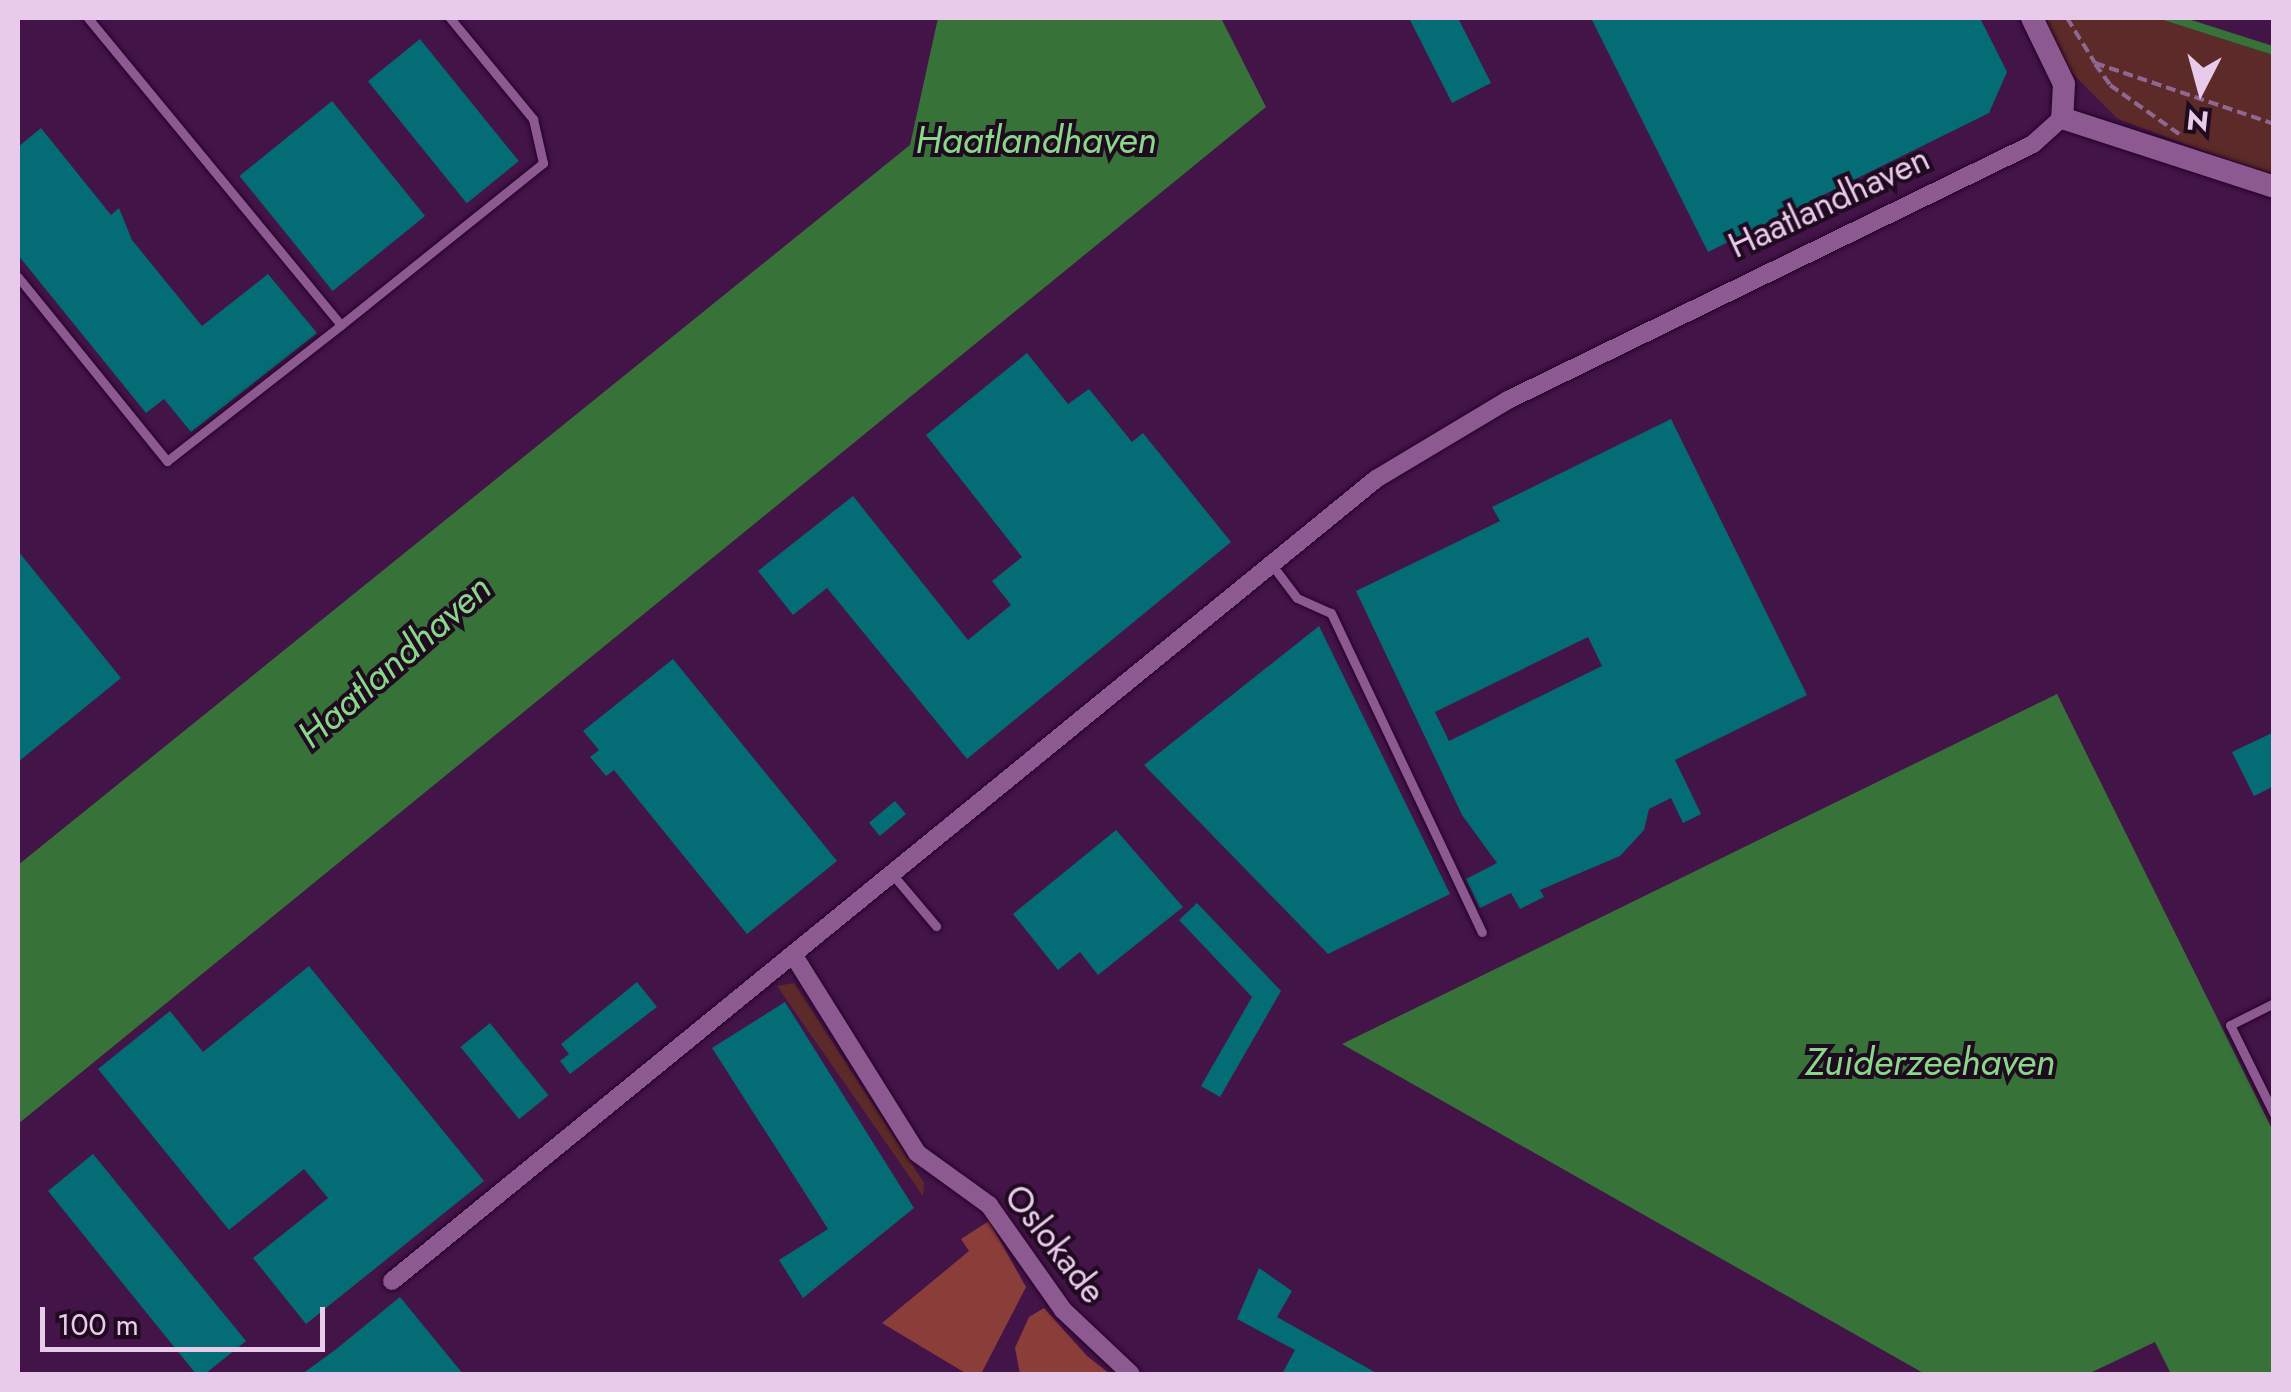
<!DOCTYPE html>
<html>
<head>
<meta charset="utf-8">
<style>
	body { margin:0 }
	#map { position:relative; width:2291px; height:1392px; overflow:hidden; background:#431447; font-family:Jost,sans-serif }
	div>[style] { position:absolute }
	.green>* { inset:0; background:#5c2a28 }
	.forest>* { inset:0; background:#8b3d3a }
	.water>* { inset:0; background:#377238 }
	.building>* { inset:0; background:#036c74; transform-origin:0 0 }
	.path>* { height:4px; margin-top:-2px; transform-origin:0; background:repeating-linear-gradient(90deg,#8f6892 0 10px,transparent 0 15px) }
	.roads { filter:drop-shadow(0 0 2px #240228) drop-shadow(0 0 2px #240228) }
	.service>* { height:9px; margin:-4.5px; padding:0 4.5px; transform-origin:4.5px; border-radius:4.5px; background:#8c5990 }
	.minor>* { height:18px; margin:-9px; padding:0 9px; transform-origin:9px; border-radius:9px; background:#8c5990 }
	.tertiary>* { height:22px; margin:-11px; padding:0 11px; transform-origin:11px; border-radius:11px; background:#8c5990 }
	span { translate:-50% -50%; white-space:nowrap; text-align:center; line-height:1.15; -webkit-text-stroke:8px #1f0a20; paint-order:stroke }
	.street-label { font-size:35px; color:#e8cbea }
	.water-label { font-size:38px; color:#87d887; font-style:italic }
	.frame { position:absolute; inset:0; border:20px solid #e8cbea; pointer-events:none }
	.north { position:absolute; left:2151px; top:40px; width:100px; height:100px; -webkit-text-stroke:8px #1f0a20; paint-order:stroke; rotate:186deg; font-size:28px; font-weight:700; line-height:40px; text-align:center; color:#e8cbea }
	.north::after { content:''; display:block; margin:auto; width:35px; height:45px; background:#e8cbea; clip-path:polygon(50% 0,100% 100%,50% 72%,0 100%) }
	.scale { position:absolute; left:40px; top:1307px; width:285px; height:45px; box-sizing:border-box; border:5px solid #e8cbea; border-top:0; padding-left:12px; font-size:30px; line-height:35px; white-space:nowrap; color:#e8cbea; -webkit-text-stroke:8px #1f0a20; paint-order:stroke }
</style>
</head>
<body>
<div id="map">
	<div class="green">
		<i style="clip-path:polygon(2043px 18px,2157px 18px,2273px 55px,2273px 177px,2118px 119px,2069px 70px)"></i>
		<i style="clip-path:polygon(794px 983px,924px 1183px,923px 1196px,777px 986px)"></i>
	</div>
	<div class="forest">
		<i style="clip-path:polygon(989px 1221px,1026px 1287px,981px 1374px,967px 1374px,882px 1323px,969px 1251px,961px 1239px)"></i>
		<i style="clip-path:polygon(1044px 1308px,1087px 1356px,1110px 1374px,1020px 1374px,1015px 1348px,1029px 1317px)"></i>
	</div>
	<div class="water">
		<i style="clip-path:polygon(938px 18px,1221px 18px,1266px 107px,18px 1124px,18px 865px,910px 145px)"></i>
		<i style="clip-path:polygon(2157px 18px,2185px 18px,2273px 46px,2273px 55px)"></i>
		<i style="clip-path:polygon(2057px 694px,2273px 1131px,2273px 1374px,2171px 1374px,2155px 1342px,2088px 1374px,1925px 1374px,1342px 1044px)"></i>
	</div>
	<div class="building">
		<i style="clip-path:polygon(1409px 18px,1458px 18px,1491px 83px,1452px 103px)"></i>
		<i style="clip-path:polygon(1591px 18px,1980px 18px,2007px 72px,1989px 113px,1708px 252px)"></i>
		<i style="left:420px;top:39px;width:157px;height:67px;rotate:51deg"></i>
		<i style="left:332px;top:101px;width:148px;height:119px;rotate:51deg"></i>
		<i style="clip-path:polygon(41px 128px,111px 215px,119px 208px,132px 240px,202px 326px,268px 274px,317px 333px,191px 432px,164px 399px,146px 413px,18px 255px,18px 147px)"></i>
		<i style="clip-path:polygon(1027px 353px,1068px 404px,1089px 389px,1132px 442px,1143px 433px,1231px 542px,967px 759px,827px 588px,793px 615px,758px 571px,853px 496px,968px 640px,1011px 605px,992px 581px,1022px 557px,926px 435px)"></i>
		<i style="clip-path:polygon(evenodd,1671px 419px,1807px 695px,1675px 760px,1701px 814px,1683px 823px,1671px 798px,1649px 809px,1644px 830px,1620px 856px,1540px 890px,1544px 897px,1520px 909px,1511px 893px,1480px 908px,1466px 879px,1497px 863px,1462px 815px,1356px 591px,1500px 521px,1492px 507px,1671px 419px,1588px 637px,1602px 666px,1449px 741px,1435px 712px,1588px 637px)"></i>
		<i style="clip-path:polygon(18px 551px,121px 678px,18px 762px)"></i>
		<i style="clip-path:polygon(1319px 626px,1450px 894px,1328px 954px,1144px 765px)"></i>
		<i style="clip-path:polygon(673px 659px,837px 861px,747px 934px,614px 770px,606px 776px,590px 757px,599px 750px,583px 731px)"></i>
		<i style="clip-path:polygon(2274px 732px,2274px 786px,2254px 796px,2232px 752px)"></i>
		<i style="left:895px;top:801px;width:17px;height:34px;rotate:50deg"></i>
		<i style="clip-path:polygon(1116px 830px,1183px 907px,1098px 975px,1080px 952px,1058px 970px,1013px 914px)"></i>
		<i style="clip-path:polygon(1197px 903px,1281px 991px,1220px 1097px,1201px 1086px,1252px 997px,1179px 920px)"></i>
		<i style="clip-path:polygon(309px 966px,484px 1181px,306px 1324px,253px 1258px,328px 1198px,304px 1169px,229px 1230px,98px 1069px,170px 1011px,203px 1052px)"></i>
		<i style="clip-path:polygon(637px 982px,657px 1007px,570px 1074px,560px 1061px,569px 1054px,561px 1044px)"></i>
		<i style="clip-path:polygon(785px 1002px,914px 1208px,803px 1298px,779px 1260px,828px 1229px,712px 1048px)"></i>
		<i style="left:490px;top:1023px;width:93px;height:38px;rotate:51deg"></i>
		<i style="clip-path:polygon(93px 1154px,246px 1341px,205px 1374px,196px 1374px,48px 1191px)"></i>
		<i style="clip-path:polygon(1259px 1268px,1292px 1291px,1277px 1317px,1378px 1374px,1282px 1374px,1295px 1350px,1237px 1319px)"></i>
		<i style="clip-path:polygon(400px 1297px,463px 1374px,302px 1374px,335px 1350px)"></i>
	</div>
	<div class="path">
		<i style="left:2067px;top:18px;width:53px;rotate:58.1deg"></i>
		<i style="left:2095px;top:63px;width:189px;rotate:18.8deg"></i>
		<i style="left:2095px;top:64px;width:26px;rotate:54deg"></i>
		<i style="left:2110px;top:85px;width:85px;rotate:35.4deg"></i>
	</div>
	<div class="roads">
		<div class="service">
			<i style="left:18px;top:277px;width:237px;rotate:51deg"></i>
			<i style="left:167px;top:461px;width:221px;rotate:-38deg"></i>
			<i style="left:341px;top:325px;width:398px;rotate:-129.5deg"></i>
			<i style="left:341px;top:325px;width:259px;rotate:-38.7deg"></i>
			<i style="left:543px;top:163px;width:45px;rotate:-102.8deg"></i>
			<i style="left:533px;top:119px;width:131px;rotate:-129.4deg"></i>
			<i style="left:1272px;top:565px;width:41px;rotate:52.9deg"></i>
			<i style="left:1297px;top:598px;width:37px;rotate:24deg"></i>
			<i style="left:1331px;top:613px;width:353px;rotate:64.7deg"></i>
			<i style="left:893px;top:875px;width:67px;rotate:49.9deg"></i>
			<i style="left:2274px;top:1003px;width:49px;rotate:153.4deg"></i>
			<i style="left:2230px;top:1025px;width:99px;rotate:63.7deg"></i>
		</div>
		<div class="minor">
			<i style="left:794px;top:956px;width:232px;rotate:58deg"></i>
			<i style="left:917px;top:1153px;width:89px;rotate:35.8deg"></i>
			<i style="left:989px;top:1205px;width:128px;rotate:54.8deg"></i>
			<i style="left:1063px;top:1310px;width:93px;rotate:43.3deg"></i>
			<i style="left:392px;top:1281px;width:1269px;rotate:-39.18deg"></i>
			<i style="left:1376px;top:479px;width:154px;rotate:-30.9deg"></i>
			<i style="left:1508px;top:400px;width:584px;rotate:-25.99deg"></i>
			<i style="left:2033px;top:144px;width:39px;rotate:-42deg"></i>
		</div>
		<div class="tertiary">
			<i style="left:2032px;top:18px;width:73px;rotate:64.1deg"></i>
			<i style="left:2064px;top:84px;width:34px;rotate:93deg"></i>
			<i style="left:2062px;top:118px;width:223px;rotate:18deg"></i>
		</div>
	</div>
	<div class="street-label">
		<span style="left:1829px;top:202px;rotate:-25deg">Haatlandhaven</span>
		<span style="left:1055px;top:1244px;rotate:52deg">Oslokade</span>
	</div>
	<div class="water-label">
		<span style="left:1036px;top:140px">Haatlandhaven</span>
		<span style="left:394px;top:661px;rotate:-41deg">Haatlandhaven</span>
		<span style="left:1930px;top:1062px">Zuiderzeehaven</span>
	</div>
	<div class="frame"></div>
	<div class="north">N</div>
	<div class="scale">100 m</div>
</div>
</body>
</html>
